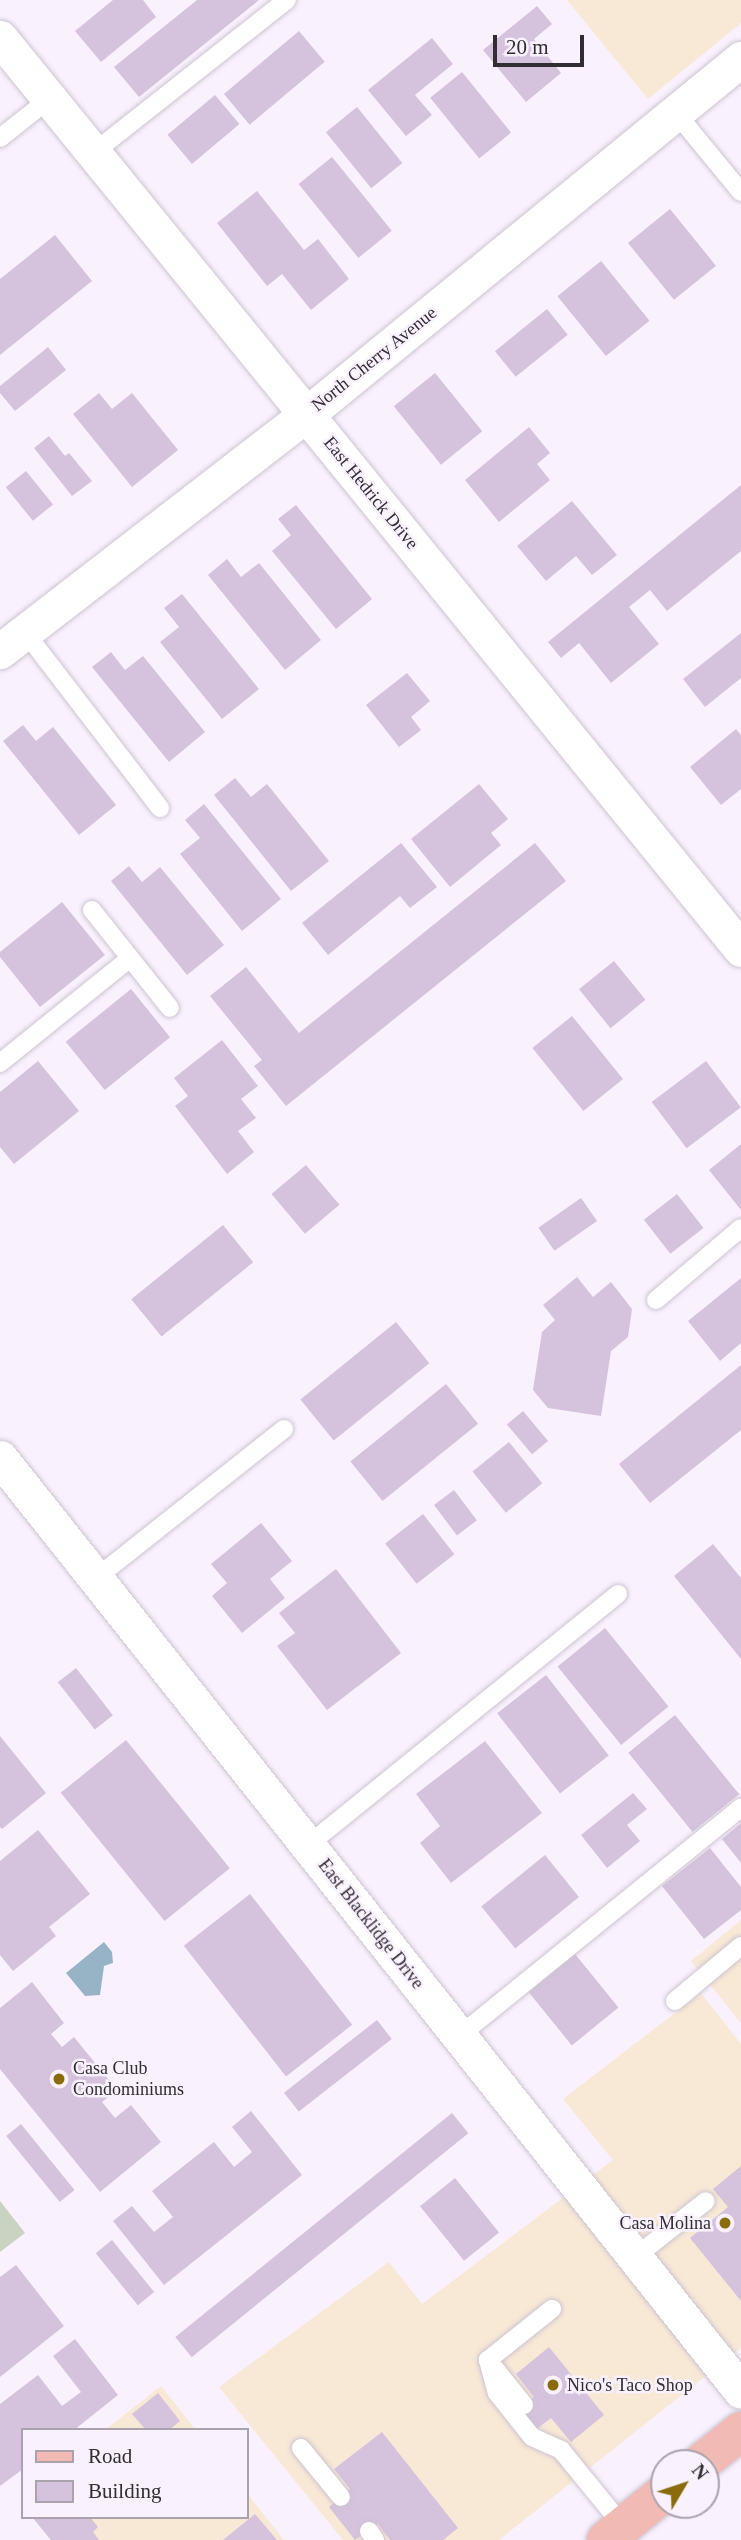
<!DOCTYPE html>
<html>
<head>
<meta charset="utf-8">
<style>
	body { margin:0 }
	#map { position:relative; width:741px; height:2540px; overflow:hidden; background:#faf1fe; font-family:Georgia,serif }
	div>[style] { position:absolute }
	.commercial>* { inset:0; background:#f8e8d6 }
	.green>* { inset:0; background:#cad3c1 }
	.water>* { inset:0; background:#96b4c6 }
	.building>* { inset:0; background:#d5c2dd; transform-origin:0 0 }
	.roads { filter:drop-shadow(0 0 2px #cdc4d1) drop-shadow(0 0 2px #cdc4d1) }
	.lane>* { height:18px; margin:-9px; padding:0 9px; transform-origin:9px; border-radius:9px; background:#fff }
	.street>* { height:35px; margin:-17.5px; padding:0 17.5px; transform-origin:17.5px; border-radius:17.5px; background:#fff }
	.primary>* { height:38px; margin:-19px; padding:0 19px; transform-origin:19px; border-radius:19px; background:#f2bab5 }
	.dots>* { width:19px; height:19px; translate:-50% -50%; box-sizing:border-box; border:4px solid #faf1fe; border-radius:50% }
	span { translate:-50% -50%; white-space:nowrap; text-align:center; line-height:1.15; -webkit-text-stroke:5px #faf1fe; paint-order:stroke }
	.street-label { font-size:18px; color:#312e33 }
	.poi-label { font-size:18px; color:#312e33 }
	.left { translate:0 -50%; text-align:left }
	.right { translate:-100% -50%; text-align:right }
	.legend { position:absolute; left:21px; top:2428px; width:228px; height:91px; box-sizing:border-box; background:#faf1fe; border:2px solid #aaa3ad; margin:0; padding:9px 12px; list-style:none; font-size:21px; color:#312e33 }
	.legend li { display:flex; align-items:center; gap:14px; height:35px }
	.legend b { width:35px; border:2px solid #aaa3ad }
	.north { position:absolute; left:650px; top:2449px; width:70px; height:70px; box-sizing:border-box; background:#faf1fe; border:2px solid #aaa3ad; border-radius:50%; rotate:51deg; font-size:19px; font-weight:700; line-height:28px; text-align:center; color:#312e33 }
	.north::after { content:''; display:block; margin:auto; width:24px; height:32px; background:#8a6c0c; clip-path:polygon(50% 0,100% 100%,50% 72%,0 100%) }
	.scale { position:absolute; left:493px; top:35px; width:91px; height:32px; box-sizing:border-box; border:4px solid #312e33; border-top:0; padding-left:9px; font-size:21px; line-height:24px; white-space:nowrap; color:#312e33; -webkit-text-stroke:5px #faf1fe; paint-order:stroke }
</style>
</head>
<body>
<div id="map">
	<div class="commercial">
		<i style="clip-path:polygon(567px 0,741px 0,741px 23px,648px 99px)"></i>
		<i style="clip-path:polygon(741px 1920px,741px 2023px,691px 1961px)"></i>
		<i style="clip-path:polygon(701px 1993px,741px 2044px,741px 2348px,499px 2540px,343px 2540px,219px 2387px,389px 2262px,422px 2304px,613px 2160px,563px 2099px)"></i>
		<i style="clip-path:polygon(161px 2386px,196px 2430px,105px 2430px)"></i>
		<i style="clip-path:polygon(247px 2493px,284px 2540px,51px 2540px,32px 2517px,247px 2517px)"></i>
	</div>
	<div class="green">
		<i style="clip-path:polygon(0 2201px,25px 2233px,0 2252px)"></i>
	</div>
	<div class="water">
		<i style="clip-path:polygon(104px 1942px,112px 1952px,113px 1963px,104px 1966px,100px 1995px,85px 1996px,66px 1973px)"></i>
	</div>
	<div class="building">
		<i style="clip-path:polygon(113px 0,143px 0,156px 17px,101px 62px,75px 31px)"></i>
		<i style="clip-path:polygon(197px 0,259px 0,139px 97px,114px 67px)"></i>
		<i style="clip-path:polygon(537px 6px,552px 24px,534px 39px,561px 73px,526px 102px,483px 50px)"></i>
		<i style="left:299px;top:31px;width:40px;height:98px;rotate:50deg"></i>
		<i style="clip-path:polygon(432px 38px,453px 64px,415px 95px,432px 115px,406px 136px,368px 90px)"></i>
		<i style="left:462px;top:72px;width:78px;height:41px;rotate:51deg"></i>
		<i style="left:215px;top:95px;width:38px;height:62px;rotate:50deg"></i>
		<i style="left:357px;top:107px;width:72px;height:40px;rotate:51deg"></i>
		<i style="left:332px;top:157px;width:95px;height:43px;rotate:51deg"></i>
		<i style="clip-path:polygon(257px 191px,304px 250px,318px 239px,349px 279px,311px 310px,282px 274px,267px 286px,217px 223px)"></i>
		<i style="left:670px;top:209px;width:73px;height:54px;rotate:51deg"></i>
		<i style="clip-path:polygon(55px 235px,92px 281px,0 355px,0 279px)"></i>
		<i style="left:601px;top:261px;width:77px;height:56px;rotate:51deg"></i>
		<i style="left:547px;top:309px;width:33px;height:67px;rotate:51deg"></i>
		<i style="clip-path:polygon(48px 347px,66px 370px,15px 411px,0 393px,0 386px)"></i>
		<i style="left:435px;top:373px;width:75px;height:53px;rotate:51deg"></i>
		<i style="clip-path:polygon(99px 393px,112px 409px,132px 393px,178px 450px,132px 487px,73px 414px)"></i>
		<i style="clip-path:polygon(529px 427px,550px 453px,537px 464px,550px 480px,499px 522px,465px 480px)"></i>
		<i style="clip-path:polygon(49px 436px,65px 456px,69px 453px,92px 481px,72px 496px,34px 448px)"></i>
		<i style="left:26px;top:471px;width:43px;height:26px;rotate:51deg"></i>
		<i style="clip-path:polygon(741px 485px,741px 551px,667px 611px,650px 590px,629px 607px,659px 644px,611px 683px,579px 643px,561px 658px,548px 642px)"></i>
		<i style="clip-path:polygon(572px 501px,617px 555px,592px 575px,576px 556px,546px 581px,517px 546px)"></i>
		<i style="clip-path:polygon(296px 505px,372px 599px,336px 629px,272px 551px,291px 535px,278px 519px)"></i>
		<i style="clip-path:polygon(227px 559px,241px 577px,259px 563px,321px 640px,285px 670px,208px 575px)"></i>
		<i style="clip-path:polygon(182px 594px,259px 689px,222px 719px,160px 642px,179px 627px,164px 608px)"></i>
		<i style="clip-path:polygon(741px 633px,741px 678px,705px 707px,683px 679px)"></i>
		<i style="clip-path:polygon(111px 652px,125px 670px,143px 656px,205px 732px,169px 762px,92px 667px)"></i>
		<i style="clip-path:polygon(407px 673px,430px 701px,411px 717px,421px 730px,399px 747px,366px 705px)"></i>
		<i style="clip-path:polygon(23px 725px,36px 741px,53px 727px,116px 805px,79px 835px,3px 741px)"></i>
		<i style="clip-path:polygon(736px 729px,741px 735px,741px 789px,721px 805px,690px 767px)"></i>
		<i style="clip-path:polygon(235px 778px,251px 797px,267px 784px,329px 861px,291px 891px,214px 795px)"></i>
		<i style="clip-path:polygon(479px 784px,508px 819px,491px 833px,501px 845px,450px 887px,411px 839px)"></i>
		<i style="clip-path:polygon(204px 804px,281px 899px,242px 931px,180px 854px,200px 838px,185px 820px)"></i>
		<i style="clip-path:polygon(401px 843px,437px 887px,410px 908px,400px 896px,328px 955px,302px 923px)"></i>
		<i style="clip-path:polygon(535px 843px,566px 881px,286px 1106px,254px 1066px,262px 1060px,210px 996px,246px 967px,299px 1033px)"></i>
		<i style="clip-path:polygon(129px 866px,142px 882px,160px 867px,224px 945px,187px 975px,111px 881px)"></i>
		<i style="clip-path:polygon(62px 902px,105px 955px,40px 1007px,0 957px,0 952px)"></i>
		<i style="left:614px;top:961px;width:50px;height:45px;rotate:51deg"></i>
		<i style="left:131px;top:989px;width:62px;height:84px;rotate:51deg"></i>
		<i style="left:572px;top:1016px;width:81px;height:51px;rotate:51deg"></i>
		<i style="clip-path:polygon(222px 1040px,258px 1086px,241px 1099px,256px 1118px,238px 1131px,254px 1152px,227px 1174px,175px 1106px,188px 1096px,174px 1078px)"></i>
		<i style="clip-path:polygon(38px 1061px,79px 1111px,14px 1164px,0 1147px,0 1092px)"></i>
		<i style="left:706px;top:1061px;width:58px;height:68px;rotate:53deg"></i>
		<i style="clip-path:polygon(741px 1144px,741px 1210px,709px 1170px)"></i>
		<i style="left:306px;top:1165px;width:52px;height:45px;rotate:50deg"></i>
		<i style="left:677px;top:1194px;width:43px;height:42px;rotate:52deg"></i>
		<i style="left:581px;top:1198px;width:28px;height:52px;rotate:55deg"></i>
		<i style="left:223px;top:1225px;width:48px;height:118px;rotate:51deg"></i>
		<i style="clip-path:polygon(577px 1277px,593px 1297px,611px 1282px,632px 1309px,628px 1337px,611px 1351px,601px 1416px,548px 1408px,533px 1390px,542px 1332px,555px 1320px,543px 1305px)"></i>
		<i style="clip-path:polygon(741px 1278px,741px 1343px,720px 1361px,688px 1321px)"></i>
		<i style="left:396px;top:1322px;width:53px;height:123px;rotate:51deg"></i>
		<i style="clip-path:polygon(741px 1365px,741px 1430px,650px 1503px,619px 1464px)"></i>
		<i style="left:446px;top:1384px;width:51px;height:123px;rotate:51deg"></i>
		<i style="left:523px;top:1411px;width:39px;height:21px;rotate:50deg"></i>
		<i style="left:509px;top:1442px;width:53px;height:47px;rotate:51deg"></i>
		<i style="left:454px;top:1490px;width:38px;height:25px;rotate:53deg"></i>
		<i style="left:423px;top:1514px;width:51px;height:48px;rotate:52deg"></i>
		<i style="clip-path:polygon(261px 1523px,292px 1561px,270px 1579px,285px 1598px,242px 1633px,212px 1596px,227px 1583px,211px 1564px)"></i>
		<i style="clip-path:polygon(713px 1544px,741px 1578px,741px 1659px,674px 1576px)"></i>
		<i style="clip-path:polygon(336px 1569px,401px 1653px,327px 1710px,277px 1646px,295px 1633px,279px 1613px)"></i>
		<i style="left:605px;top:1628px;width:101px;height:61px;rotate:51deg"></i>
		<i style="left:76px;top:1668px;width:60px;height:23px;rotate:52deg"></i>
		<i style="left:546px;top:1675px;width:102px;height:62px;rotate:52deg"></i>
		<i style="left:675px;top:1715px;width:102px;height:60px;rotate:51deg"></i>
		<i style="clip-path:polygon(0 1736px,46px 1793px,2px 1829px,0 1827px)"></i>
		<i style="left:126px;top:1740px;width:165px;height:84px;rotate:51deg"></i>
		<i style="clip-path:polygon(485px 1741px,542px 1813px,451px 1883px,420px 1843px,440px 1826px,416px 1794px)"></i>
		<i style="clip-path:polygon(633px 1793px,647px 1809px,627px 1825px,640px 1841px,607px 1868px,581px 1835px)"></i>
		<i style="clip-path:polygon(741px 1823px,741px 1863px,722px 1839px)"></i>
		<i style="clip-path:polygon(38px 1830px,90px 1894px,49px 1927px,56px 1936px,13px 1971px,0 1955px,0 1861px)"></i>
		<i style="clip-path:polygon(710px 1848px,741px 1887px,741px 1910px,704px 1939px,662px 1886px)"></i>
		<i style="left:545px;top:1855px;width:54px;height:82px;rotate:51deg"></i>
		<i style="left:250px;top:1894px;width:166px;height:84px;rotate:52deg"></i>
		<i style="left:575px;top:1954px;width:69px;height:60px;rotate:51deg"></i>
		<i style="clip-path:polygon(32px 1982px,64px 2023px,51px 2034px,62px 2047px,74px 2037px,117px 2090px,102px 2102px,115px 2118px,131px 2105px,161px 2142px,100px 2192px,0 2069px,0 2008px)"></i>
		<i style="left:377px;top:2020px;width:24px;height:118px;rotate:52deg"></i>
		<i style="clip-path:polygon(251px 2111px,302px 2175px,164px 2285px,113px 2221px,132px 2206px,154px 2232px,173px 2217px,152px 2191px,214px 2142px,234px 2167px,252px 2152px,232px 2127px)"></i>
		<i style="left:452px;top:2113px;width:26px;height:356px;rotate:51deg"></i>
		<i style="left:21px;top:2124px;width:85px;height:19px;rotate:51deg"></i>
		<i style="clip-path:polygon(741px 2166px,741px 2301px,690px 2238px,728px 2207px,713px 2189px)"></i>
		<i style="left:455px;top:2178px;width:70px;height:45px;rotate:51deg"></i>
		<i style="left:112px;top:2240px;width:67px;height:21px;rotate:51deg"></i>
		<i style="clip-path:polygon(16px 2265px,64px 2326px,0 2377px,0 2277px)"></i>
		<i style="clip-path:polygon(75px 2339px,118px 2395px,74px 2430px,23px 2430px,23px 2469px,0 2486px,0 2404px,38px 2375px,62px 2406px,81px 2392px,53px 2356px)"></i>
		<i style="clip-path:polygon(549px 2347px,604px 2415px,571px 2442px,551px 2418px,534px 2431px,517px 2410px,534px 2397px,516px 2374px)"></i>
		<i style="clip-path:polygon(158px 2393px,180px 2421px,169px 2430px,146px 2430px,132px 2414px)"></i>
		<i style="clip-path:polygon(382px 2432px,458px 2528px,443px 2540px,390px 2540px,378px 2524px,355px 2540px,329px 2507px,350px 2489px,334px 2469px)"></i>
		<i style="clip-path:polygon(255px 2514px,277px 2540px,223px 2540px)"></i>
		<i style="clip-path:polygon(32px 2517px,90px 2517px,98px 2527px,93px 2532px,99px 2540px,51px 2540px)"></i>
	</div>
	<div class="roads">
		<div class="lane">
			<i style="left:676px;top:113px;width:102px;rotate:50.6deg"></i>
			<i style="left:0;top:138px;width:63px;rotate:-38.5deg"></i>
			<i style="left:93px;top:153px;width:247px;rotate:-38.3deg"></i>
			<i style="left:25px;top:632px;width:222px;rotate:52.5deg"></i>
			<i style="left:92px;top:910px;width:125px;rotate:51.5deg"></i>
			<i style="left:0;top:1063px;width:167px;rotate:-38.9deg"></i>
			<i style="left:656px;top:1300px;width:111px;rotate:-40.3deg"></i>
			<i style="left:96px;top:1578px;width:240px;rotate:-38.4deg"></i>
			<i style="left:308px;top:1845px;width:399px;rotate:-39deg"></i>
			<i style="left:675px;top:2001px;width:86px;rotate:-39.8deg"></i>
			<i style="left:459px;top:2036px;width:363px;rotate:-39deg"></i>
			<i style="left:635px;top:2257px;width:90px;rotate:-38.3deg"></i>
			<i style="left:488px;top:2360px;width:34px;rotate:75deg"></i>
			<i style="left:497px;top:2393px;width:56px;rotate:51.5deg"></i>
			<i style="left:532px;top:2437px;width:32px;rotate:24deg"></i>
			<i style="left:561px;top:2450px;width:98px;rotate:50.8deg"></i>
			<i style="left:524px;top:2405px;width:58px;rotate:-128.7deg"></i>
			<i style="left:488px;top:2360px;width:82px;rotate:-38.6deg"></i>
			<i style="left:301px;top:2448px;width:63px;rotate:50.8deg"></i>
			<i style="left:369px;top:2531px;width:11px;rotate:56deg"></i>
		</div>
		<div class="street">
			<i style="left:0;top:38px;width:1174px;rotate:50.88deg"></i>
			<i style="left:0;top:651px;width:388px;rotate:-37.7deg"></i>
			<i style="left:307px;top:414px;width:561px;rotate:-39.28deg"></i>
			<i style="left:0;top:1458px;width:1191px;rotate:51.54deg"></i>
		</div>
		<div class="primary">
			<i style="left:701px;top:2463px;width:51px;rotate:-38.7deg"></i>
			<i style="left:606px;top:2540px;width:75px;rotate:-39deg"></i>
		</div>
	</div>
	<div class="dots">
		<i style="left:59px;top:2079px;background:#8a6c0c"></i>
		<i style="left:725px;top:2223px;background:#8a6c0c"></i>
		<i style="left:553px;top:2385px;background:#8a6c0c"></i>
	</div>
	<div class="street-label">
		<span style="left:374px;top:359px;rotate:-39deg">North Cherry Avenue</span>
		<span style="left:371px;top:493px;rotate:51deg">East Hedrick Drive</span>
		<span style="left:371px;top:1924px;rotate:52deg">East Blacklidge Drive</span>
	</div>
	<div class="poi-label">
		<span class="left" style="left:73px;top:2079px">Casa Club<br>Condominiums</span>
		<span class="right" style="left:711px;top:2223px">Casa Molina</span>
		<span class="left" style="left:567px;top:2385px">Nico's Taco Shop</span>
	</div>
	<ul class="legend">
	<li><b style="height:9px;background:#f2bab5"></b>Road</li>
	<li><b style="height:19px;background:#d5c2dd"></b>Building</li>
	</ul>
	<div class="north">N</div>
	<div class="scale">20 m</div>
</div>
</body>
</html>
